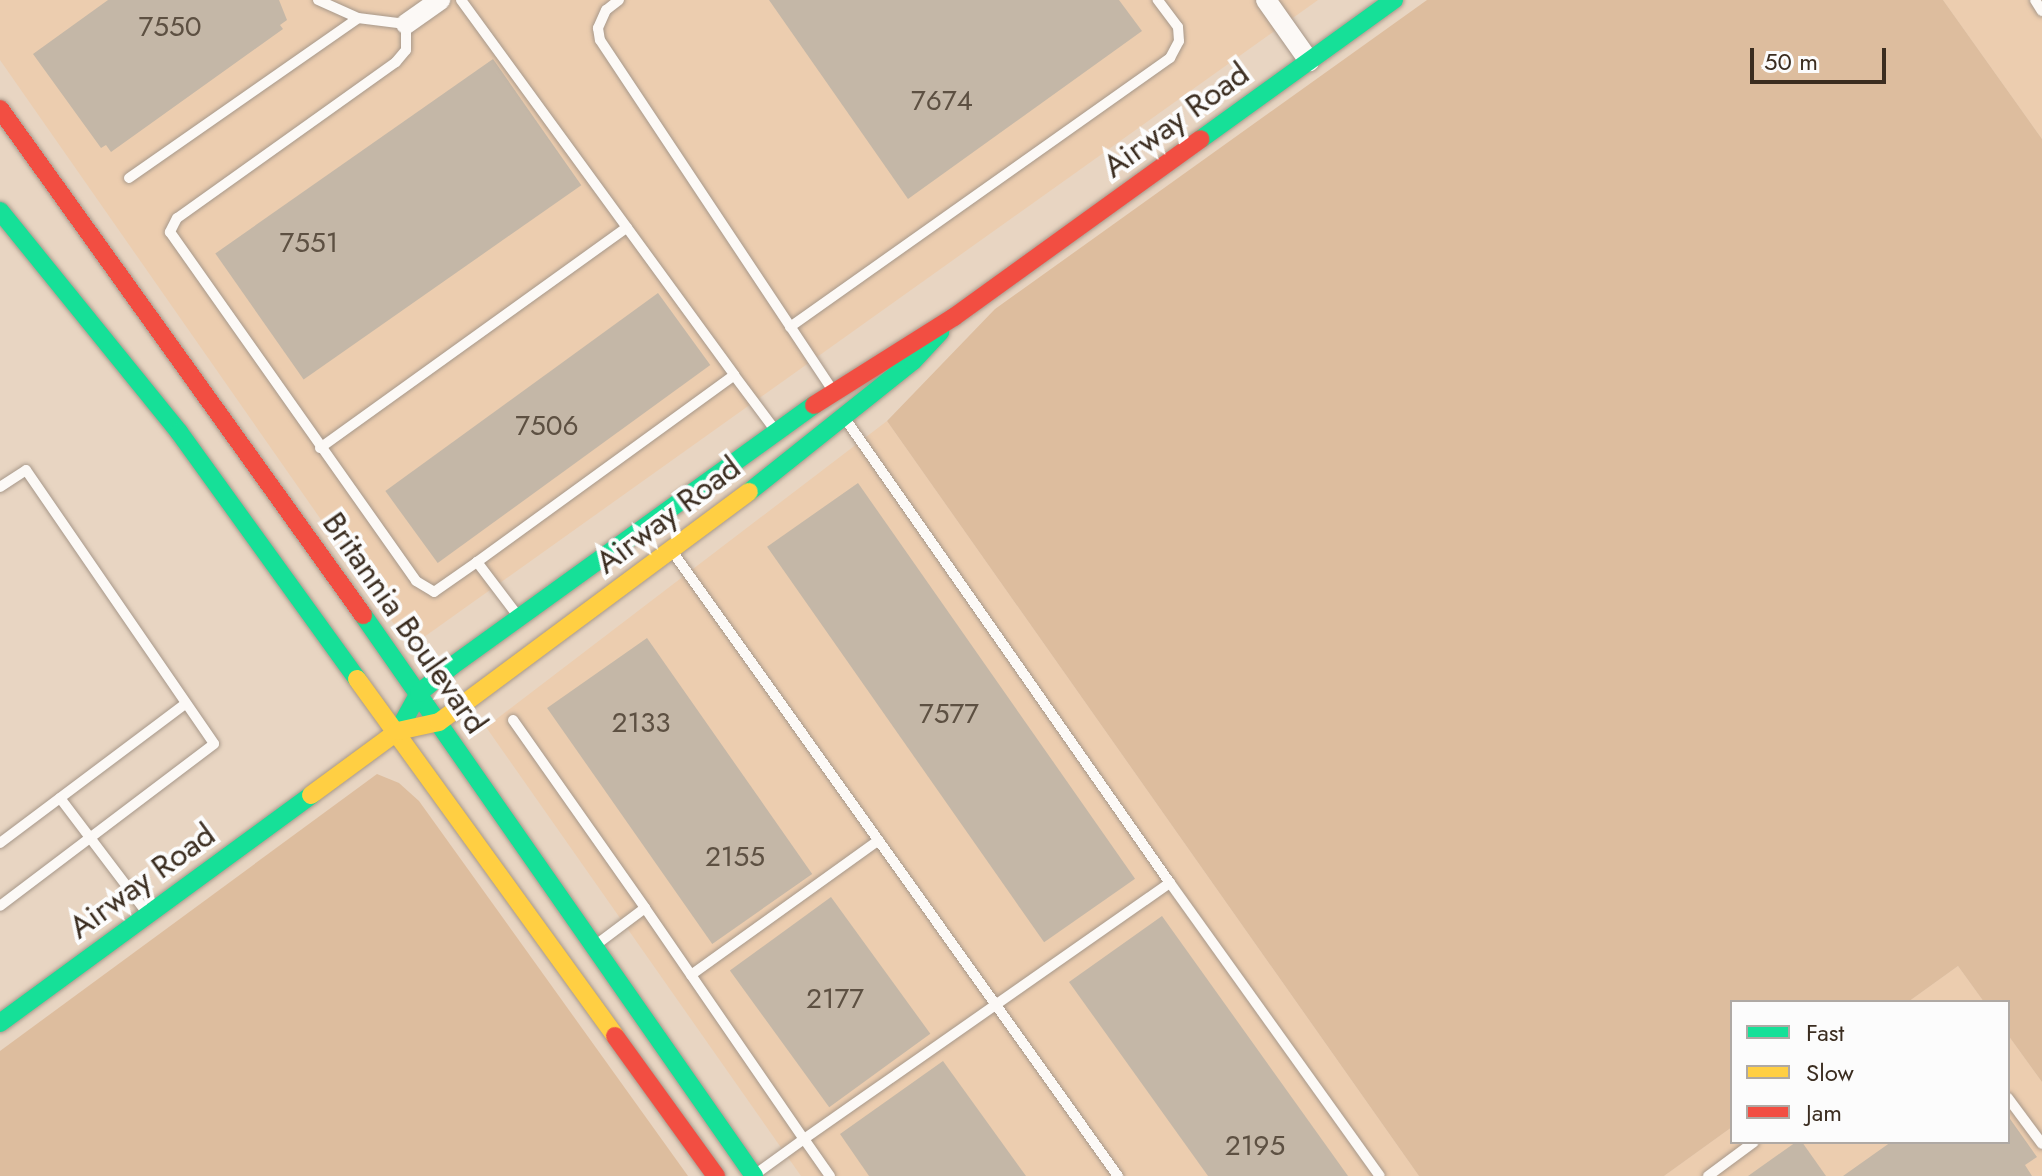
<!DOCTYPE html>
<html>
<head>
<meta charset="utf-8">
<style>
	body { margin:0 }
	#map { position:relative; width:2042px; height:1176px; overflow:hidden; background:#e8d5c2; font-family:Jost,sans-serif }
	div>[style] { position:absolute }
	.built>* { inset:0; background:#eccdaf }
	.green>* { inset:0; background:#ddbd9e }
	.building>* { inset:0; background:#c4b7a7; transform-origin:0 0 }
	.roads { filter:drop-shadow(0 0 2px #a7988a) drop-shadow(0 0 2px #a7988a) }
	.lane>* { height:10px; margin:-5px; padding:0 5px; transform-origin:5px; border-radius:5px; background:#fcf9f6 }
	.street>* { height:20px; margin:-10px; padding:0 10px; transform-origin:10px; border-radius:10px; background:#fcf9f6 }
	.fast>* { height:18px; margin:-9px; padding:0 9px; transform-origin:9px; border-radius:9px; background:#16e098 }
	.slow>* { height:18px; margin:-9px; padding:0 9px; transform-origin:9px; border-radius:9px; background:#ffcf43 }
	.jam>* { height:18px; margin:-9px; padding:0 9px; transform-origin:9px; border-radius:9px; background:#f24e42 }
	span { translate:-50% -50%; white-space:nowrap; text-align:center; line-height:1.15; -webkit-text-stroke:8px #fcfcfc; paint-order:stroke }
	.number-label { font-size:28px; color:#5d5042 }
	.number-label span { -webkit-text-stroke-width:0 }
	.street-label { font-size:32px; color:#3b2d20 }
	.legend { position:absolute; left:1730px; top:1000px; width:280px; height:144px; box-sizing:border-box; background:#fcfcfc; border:2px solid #afa9a4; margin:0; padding:10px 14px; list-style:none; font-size:24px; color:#3b2d20 }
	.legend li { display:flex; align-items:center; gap:16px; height:40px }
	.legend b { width:40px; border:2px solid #afa9a4 }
	.scale { position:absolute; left:1750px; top:48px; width:136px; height:36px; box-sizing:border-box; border:4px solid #3b2d20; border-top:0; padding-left:10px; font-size:24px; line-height:28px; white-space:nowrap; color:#3b2d20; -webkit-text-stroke:6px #fcfcfc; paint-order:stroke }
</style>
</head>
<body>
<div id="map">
	<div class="built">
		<i style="clip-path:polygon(0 0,1318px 0,410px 647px,0 60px)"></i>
		<i style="clip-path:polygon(1943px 0,2042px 0,2042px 139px)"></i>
		<i style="clip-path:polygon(887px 421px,1419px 1176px,801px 1176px,486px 727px)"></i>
		<i style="clip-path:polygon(1958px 966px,1984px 1002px,1908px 1002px)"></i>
		<i style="clip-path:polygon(2008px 1035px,2042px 1082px,2042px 1176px,1664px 1176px,1732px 1127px,1732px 1142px,2008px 1142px)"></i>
	</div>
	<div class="green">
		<i style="clip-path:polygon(1427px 0,1943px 0,2042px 139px,2042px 1082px,2008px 1035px,2008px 1002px,1984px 1002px,1958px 966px,1908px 1002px,1732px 1002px,1732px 1127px,1664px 1176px,1419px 1176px,887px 421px,995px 309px)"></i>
		<i style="clip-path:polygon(377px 774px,399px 783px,419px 801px,688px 1176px,0 1176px,0 1051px)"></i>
	</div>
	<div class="building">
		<i style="clip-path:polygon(108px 0,279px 0,287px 20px,280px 25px,283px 29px,111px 152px,106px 145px,101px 148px,33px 54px)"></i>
		<i style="clip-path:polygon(769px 0,1119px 0,1142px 31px,908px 199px)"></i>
		<i style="left:493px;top:59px;width:154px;height:339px;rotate:55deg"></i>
		<i style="left:658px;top:293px;width:89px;height:337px;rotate:54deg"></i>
		<i style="left:858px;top:483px;width:483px;height:111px;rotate:55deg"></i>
		<i style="left:647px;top:638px;width:288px;height:122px;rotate:55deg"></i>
		<i style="left:831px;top:897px;width:169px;height:125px;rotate:54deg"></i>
		<i style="clip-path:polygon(1162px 916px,1348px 1176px,1208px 1176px,1069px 982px)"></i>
		<i style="clip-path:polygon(943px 1061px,1026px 1176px,869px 1176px,840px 1134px)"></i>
		<i style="clip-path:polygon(2008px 1116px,2037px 1157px,2025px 1165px,2032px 1176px,1843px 1176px,1891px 1142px,2008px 1142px)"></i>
		<i style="clip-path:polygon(1796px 1142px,1802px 1142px,1826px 1176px,1748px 1176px)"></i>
	</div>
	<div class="roads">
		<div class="lane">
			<i style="left:318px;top:0;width:44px;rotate:24.2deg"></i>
			<i style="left:461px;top:0;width:464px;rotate:53.9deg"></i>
			<i style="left:619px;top:0;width:16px;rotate:142deg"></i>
			<i style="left:606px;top:10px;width:20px;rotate:114deg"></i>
			<i style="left:598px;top:28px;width:12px;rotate:81deg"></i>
			<i style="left:600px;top:40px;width:418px;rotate:56.4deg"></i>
			<i style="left:2035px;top:0;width:13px;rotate:58deg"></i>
			<i style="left:129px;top:178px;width:279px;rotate:-34.9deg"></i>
			<i style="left:358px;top:18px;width:48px;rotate:7.1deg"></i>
			<i style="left:406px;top:24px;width:26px;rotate:90deg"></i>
			<i style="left:406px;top:50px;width:16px;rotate:130deg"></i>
			<i style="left:396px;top:62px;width:269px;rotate:144.5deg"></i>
			<i style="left:177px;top:218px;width:16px;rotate:117deg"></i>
			<i style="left:170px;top:232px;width:427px;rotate:54.8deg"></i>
			<i style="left:416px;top:581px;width:21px;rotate:31deg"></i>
			<i style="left:434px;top:592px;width:52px;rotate:-34.9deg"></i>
			<i style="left:790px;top:327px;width:466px;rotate:-35.3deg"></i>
			<i style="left:1170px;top:58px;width:19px;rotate:-62deg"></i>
			<i style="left:1179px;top:41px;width:14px;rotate:-94deg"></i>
			<i style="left:1178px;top:27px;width:34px;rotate:-127deg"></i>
			<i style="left:320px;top:448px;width:378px;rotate:-35.7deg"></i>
			<i style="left:0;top:487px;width:31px;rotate:-33deg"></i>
			<i style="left:26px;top:470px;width:332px;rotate:55.5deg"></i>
			<i style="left:214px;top:744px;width:268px;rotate:142.9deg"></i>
			<i style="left:672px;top:551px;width:768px;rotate:54.49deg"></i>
			<i style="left:518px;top:616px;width:68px;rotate:-127.2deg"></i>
			<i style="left:477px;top:562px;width:318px;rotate:-36deg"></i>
			<i style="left:734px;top:375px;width:69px;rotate:53.3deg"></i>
			<i style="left:513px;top:720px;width:230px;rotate:54.9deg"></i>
			<i style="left:645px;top:908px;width:60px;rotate:143.1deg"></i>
			<i style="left:60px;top:798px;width:144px;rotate:52.9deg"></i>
			<i style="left:0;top:843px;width:231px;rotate:-36.9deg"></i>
			<i style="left:1170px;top:883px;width:360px;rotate:54.4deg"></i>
			<i style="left:645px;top:908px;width:280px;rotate:55.5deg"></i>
			<i style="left:804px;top:1139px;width:58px;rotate:144.1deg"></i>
			<i style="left:691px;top:975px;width:231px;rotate:-35.7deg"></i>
			<i style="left:2008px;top:1098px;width:57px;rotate:53.5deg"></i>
			<i style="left:830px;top:1176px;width:45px;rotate:-125.1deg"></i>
			<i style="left:804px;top:1139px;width:447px;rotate:-35deg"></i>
			<i style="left:1170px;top:883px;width:565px;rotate:-124.98deg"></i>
			<i style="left:1708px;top:1176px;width:57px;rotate:-36.5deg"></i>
		</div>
		<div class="street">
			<i style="left:1266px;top:0;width:75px;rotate:54.8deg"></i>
			<i style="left:406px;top:24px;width:42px;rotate:-35.2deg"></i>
		</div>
		<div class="fast">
			<i style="left:1201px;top:139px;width:238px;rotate:-35.8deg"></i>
			<i style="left:0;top:211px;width:284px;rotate:51deg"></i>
			<i style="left:179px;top:432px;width:304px;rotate:54.2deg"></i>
			<i style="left:749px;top:492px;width:210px;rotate:-38.6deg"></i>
			<i style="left:913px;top:361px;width:40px;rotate:-47deg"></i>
			<i style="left:363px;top:615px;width:684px;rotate:55.12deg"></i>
			<i style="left:398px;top:731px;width:43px;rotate:-61.1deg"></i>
			<i style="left:419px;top:693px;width:43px;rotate:-39.3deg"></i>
			<i style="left:452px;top:666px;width:446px;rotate:-35.8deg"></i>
			<i style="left:0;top:1023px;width:386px;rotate:-36.2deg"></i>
		</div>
		<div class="slow">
			<i style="left:357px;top:679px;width:440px;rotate:54.1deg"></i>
			<i style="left:311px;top:795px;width:108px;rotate:-36.3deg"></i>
			<i style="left:398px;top:731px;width:42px;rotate:-12.4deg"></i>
			<i style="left:439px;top:722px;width:386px;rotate:-36.6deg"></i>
		</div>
		<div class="jam">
			<i style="left:0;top:109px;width:623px;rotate:54.34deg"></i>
			<i style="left:814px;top:405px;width:165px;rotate:-32.2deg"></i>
			<i style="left:954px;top:317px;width:304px;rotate:-35.8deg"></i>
			<i style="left:615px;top:1036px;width:173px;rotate:54.2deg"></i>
		</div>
	</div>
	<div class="number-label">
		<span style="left:170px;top:27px">7550</span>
		<span style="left:942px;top:101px">7674</span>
		<span style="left:309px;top:243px">7551</span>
		<span style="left:547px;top:426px">7506</span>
		<span style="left:949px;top:714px">7577</span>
		<span style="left:641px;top:723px">2133</span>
		<span style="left:735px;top:857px">2155</span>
		<span style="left:835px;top:999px">2177</span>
		<span style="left:1255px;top:1146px">2195</span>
	</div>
	<div class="street-label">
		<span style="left:1176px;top:120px;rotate:-36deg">Airway Road</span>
		<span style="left:668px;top:515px;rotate:-37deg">Airway Road</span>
		<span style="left:405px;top:623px;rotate:55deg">Britannia Boulevard</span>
		<span style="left:142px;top:881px;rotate:-36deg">Airway Road</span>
	</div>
	<ul class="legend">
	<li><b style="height:10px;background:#16e098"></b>Fast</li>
	<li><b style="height:10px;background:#ffcf43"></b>Slow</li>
	<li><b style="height:10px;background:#f24e42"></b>Jam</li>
	</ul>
	<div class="scale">50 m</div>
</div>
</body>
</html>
